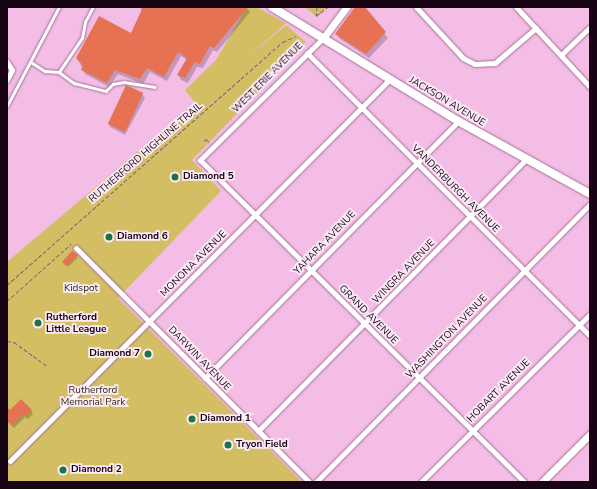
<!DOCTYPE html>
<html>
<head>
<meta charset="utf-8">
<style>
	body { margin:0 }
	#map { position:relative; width:597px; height:489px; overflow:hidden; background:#f4bde5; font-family:"Nunito Sans",sans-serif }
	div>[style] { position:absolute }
	.green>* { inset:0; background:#d4be64 }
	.shadow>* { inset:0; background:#0003; transform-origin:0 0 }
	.building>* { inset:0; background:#e67253; transform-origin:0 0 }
	.path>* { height:1px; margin-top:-0.5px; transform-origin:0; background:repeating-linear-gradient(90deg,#84607b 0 4px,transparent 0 6px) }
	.roads { filter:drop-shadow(0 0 1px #a47297) drop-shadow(0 0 1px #a47297) }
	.lane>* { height:2.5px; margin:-1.25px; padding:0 1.25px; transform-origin:1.25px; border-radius:1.25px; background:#fff }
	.street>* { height:5px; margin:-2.5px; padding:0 2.5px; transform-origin:2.5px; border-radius:2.5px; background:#fff }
	.secondary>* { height:7px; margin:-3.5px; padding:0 3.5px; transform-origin:3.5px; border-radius:3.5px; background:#fff }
	.primary>* { height:8px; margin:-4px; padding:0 4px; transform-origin:4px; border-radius:4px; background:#fff }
	.dots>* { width:11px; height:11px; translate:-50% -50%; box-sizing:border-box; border:2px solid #fdecf8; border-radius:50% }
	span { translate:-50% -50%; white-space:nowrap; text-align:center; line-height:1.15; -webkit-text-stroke:3.5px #fdecf8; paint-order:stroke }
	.street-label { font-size:10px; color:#170513 }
	.poi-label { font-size:10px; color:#170513; font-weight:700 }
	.left { translate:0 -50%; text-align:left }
	.right { translate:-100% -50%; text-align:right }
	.park-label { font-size:10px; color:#312b16 }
	.frame { position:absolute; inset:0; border:8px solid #170513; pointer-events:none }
</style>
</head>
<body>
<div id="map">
	<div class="green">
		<i style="clip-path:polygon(247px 7px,256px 7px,286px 23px,248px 57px,286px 25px,306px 42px,192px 160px,221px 191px,118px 298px,302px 482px,7px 482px,7px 262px,195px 103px,185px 90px,216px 60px)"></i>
		<i style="clip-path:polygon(304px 7px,326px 7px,321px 14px,316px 16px)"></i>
	</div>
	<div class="shadow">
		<i style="clip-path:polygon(140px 7px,246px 7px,250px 12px,217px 52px,213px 50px,203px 68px,197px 67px,188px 83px,181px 80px,178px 75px,187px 60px,181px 56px,167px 81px,150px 72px,143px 84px,118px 74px,109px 87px,85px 74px,77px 58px,131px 34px,142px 13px)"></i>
		<i style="clip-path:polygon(356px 7px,363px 7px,388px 38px,369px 58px,339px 38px,337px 34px)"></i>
		<i style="clip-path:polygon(142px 94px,145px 98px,125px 135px,110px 127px,108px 122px)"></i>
		<i style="left:72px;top:252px;width:8px;height:13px;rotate:45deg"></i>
		<i style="clip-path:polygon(7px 408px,10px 411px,31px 410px,33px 414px,28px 419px,25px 417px,14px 428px,7px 421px)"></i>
	</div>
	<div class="building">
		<i style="clip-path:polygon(143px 7px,248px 7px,214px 48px,210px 46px,200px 64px,195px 62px,185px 78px,177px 75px,187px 58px,178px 52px,164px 77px,147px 68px,140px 79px,115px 70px,107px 83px,81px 70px,83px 65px,76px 58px,99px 16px,131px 33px)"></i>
		<i style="clip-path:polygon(355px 7px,365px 7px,386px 32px,366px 54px,335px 34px)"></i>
		<i style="left:126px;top:85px;width:19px;height:43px;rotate:25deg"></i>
		<i style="clip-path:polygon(72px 251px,78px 255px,66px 266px,62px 262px)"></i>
		<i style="clip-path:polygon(21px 399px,32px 410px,25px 417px,23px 414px,12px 425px,7px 420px,7px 407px,10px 410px)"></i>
	</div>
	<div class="path">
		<i style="left:316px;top:16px;width:15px;rotate:-37deg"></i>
		<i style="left:316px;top:16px;width:9px;rotate:-84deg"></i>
		<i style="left:204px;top:141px;width:3px;rotate:-45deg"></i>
		<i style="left:206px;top:139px;width:6px;rotate:45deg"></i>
		<i style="left:7px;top:285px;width:368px;rotate:-41.4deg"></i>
		<i style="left:283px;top:42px;width:14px;rotate:-25deg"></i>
		<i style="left:7px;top:301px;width:86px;rotate:-41.7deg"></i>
		<i style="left:7px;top:341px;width:7px;rotate:8deg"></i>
		<i style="left:14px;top:342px;width:41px;rotate:36deg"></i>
	</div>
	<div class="roads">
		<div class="lane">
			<i style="left:31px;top:62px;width:17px;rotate:33deg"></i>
			<i style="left:45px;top:71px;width:14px;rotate:4deg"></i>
			<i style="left:59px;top:72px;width:41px;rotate:-55.9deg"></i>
			<i style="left:82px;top:38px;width:16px;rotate:-79deg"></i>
			<i style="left:85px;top:22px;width:17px;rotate:-62deg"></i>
			<i style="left:59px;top:72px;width:19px;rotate:36deg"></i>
			<i style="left:74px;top:83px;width:33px;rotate:14deg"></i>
			<i style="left:106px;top:91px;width:10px;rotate:-45deg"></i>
			<i style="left:113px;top:84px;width:11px;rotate:-10deg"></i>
			<i style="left:124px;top:82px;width:31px;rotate:9deg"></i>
			<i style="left:7px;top:106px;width:112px;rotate:-62.3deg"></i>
		</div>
		<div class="street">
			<i style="left:416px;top:7px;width:69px;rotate:47.3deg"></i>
			<i style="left:463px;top:58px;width:13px;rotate:27deg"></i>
			<i style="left:475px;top:64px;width:20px;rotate:-3deg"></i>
			<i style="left:495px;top:63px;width:54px;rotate:-40.5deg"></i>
			<i style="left:516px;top:7px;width:109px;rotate:47.2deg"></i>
			<i style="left:324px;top:37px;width:175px;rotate:135.2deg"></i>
			<i style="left:200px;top:160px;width:457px;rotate:44.8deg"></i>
			<i style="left:307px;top:53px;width:400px;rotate:45deg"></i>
			<i style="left:561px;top:55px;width:40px;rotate:-44deg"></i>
			<i style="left:7px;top:62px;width:9px;rotate:58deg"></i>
			<i style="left:12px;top:70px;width:11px;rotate:117deg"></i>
			<i style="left:76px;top:248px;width:330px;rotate:45.1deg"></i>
			<i style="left:205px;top:378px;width:361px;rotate:-45.4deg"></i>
			<i style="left:258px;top:431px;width:383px;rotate:-45.4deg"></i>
			<i style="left:10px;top:461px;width:539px;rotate:-45.15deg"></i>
			<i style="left:316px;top:482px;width:390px;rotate:-45.4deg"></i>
			<i style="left:421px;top:482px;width:238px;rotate:-44.8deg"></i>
		</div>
		<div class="secondary">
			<i style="left:324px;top:37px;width:38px;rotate:-53deg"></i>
			<i style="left:542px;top:482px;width:68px;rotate:-45deg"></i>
		</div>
		<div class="primary">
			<i style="left:272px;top:7px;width:218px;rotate:31.5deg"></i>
			<i style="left:458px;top:121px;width:151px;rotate:28.9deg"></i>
		</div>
	</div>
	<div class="dots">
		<i style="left:175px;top:177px;background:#1b7346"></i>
		<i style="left:109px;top:237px;background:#1b7346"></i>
		<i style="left:38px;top:323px;background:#1b7346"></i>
		<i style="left:148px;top:354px;background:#1b7346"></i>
		<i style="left:192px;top:419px;background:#1b7346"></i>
		<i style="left:228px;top:445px;background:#1b7346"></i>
		<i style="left:63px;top:470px;background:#1b7346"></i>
	</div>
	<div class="street-label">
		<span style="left:268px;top:78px;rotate:-45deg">WEST ERIE AVENUE</span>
		<span style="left:447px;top:102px;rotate:31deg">JACKSON AVENUE</span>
		<span style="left:146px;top:153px;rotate:-41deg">RUTHERFORD HIGHLINE TRAIL</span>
		<span style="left:455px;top:189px;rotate:45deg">VANDERBURGH AVENUE</span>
		<span style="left:325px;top:243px;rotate:-46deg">YAHARA AVENUE</span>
		<span style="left:194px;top:264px;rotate:-45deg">MONONA AVENUE</span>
		<span style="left:404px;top:272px;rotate:-46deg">WINGRA AVENUE</span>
		<span style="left:368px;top:315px;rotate:45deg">GRAND AVENUE</span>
		<span style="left:447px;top:337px;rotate:-46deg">WASHINGTON AVENUE</span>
		<span style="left:199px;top:359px;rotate:46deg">DARWIN AVENUE</span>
		<span style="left:499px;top:391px;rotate:-45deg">HOBART AVENUE</span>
	</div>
	<div class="poi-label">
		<span class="left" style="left:183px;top:177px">Diamond 5</span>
		<span class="left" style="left:117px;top:237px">Diamond 6</span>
		<span class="left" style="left:46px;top:323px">Rutherford<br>Little League</span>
		<span class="right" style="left:140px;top:354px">Diamond 7</span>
		<span class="left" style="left:200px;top:419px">Diamond 1</span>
		<span class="left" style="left:236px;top:445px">Tryon Field</span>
		<span class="left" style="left:71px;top:470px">Diamond 2</span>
	</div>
	<div class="park-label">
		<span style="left:81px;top:289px">Kidspot</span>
		<span style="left:93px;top:396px">Rutherford<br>Memorial Park</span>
	</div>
	<div class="frame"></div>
</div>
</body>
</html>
